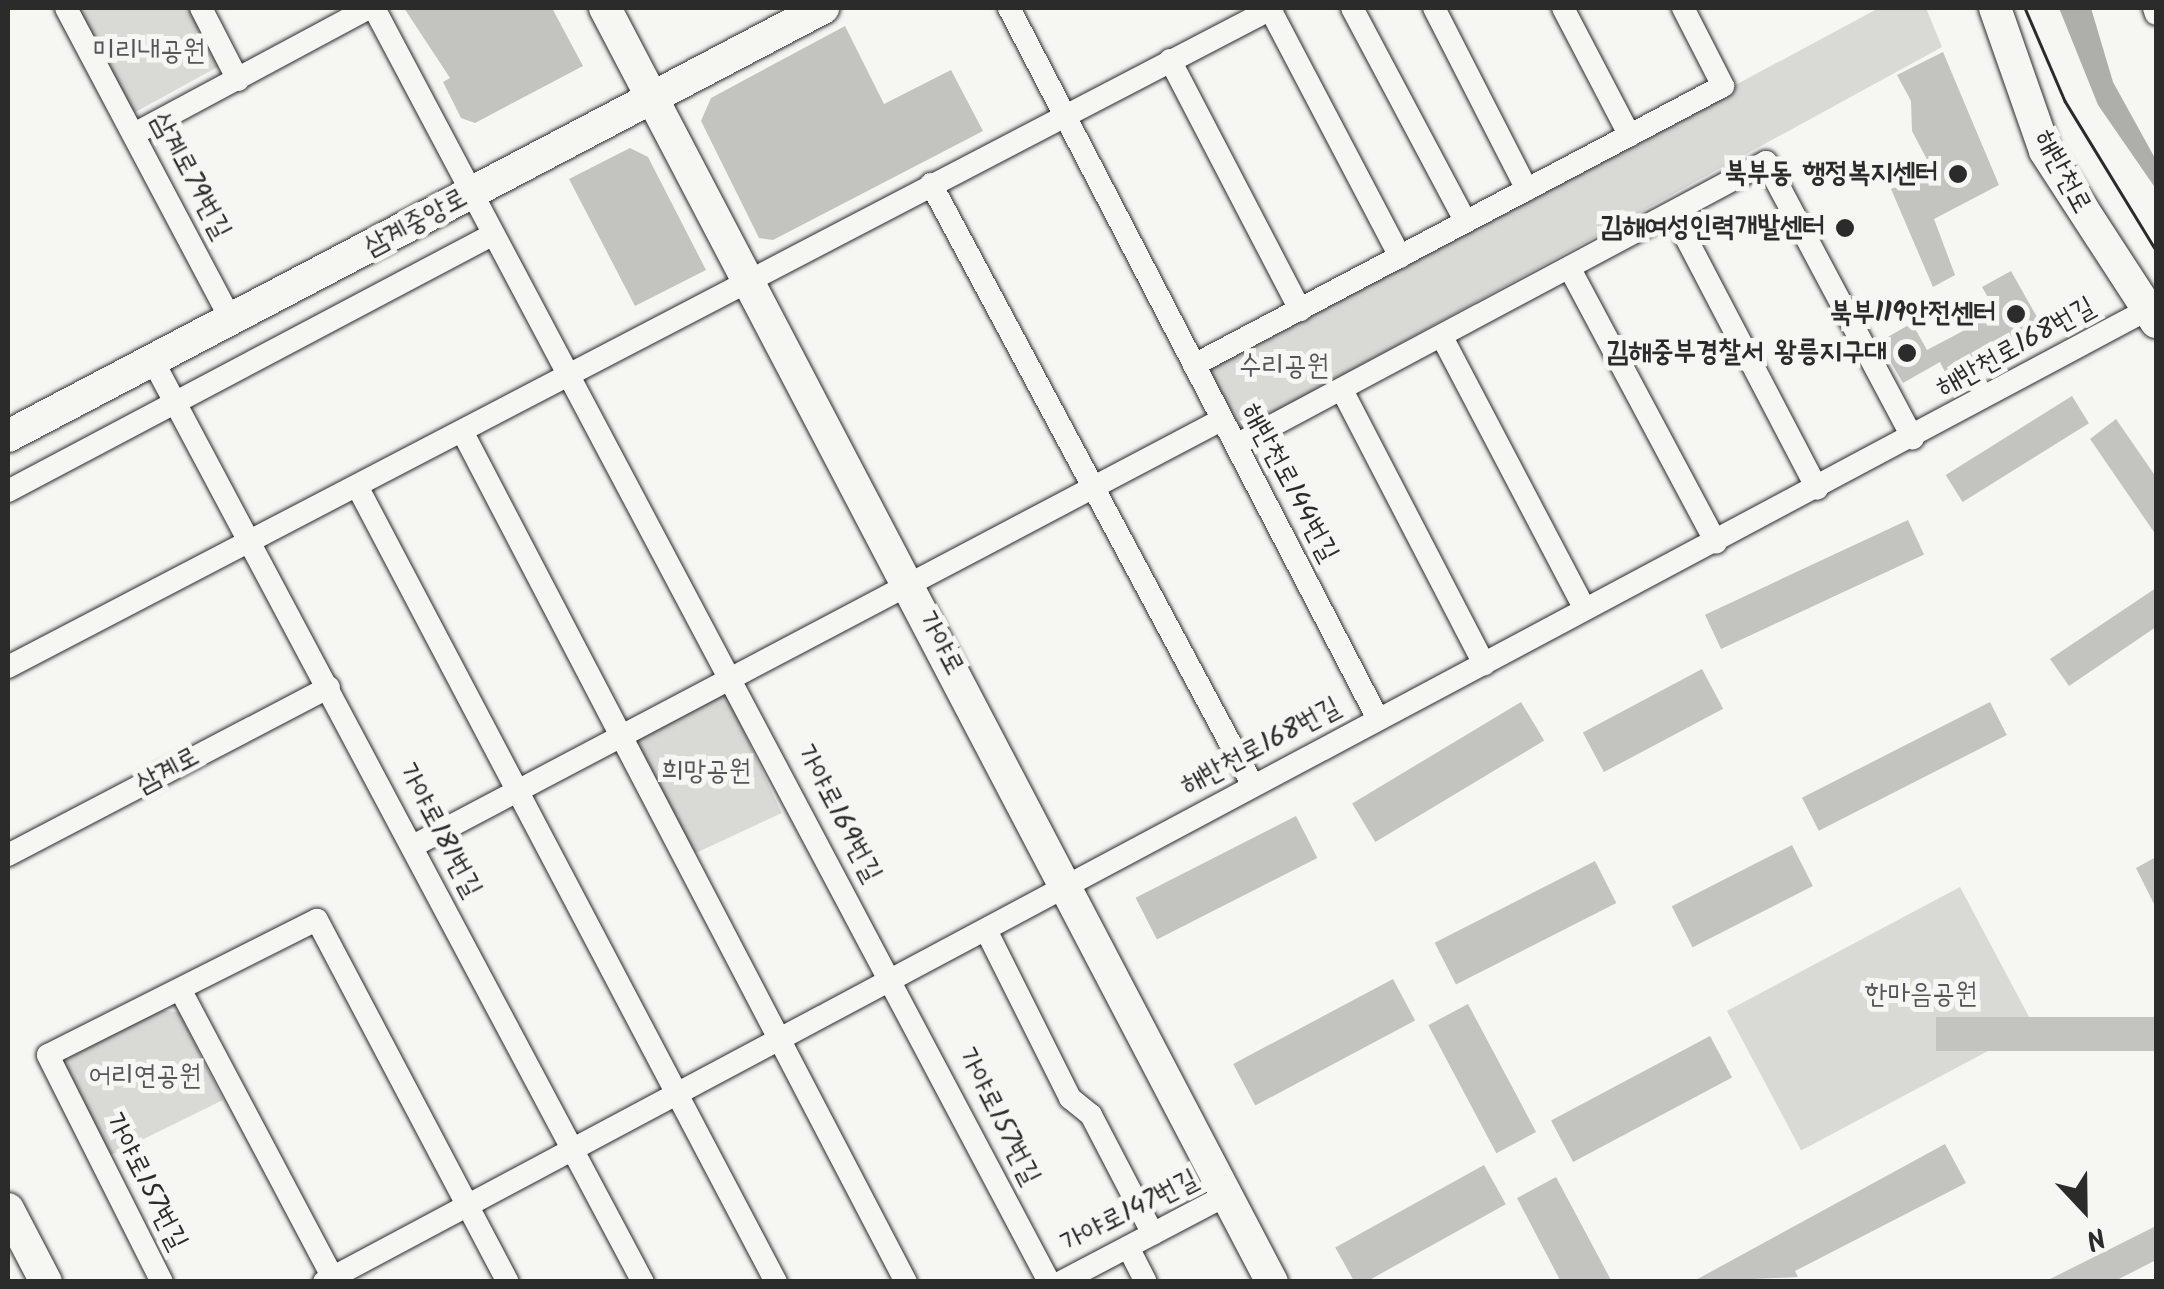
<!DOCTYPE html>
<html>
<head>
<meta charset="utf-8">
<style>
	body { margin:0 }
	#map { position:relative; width:2164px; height:1289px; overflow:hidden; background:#f6f6f2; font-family:Kalam,"Poor Story",sans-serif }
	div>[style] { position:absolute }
	.green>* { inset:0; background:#d9d9d5; transform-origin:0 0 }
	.water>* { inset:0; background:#aeaeab }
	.building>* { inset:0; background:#c3c3c0; transform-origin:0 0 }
	.roads { filter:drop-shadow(0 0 2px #2b2b2b) drop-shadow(0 0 2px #2b2b2b) }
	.street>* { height:22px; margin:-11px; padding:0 11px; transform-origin:11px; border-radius:11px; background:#f6f6f2 }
	.secondary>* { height:32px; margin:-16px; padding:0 16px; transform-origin:16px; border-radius:16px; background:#f6f6f2 }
	.tram>* { height:2.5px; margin:-1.25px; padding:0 1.25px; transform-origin:1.25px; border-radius:1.25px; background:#2b2b2b }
	.dots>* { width:28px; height:28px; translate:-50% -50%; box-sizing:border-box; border:5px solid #f6f6f2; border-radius:50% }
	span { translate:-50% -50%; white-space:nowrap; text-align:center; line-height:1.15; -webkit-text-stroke:10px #f6f6f2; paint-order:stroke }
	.park-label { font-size:28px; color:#565656 }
	.street-label { font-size:28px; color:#2b2b2b }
	.poi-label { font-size:28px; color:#2b2b2b; font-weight:700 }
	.right { translate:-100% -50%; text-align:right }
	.frame { position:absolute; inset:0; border:10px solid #2b2b2b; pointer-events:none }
	.north { position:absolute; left:2034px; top:1159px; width:100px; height:100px; -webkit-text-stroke:8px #f6f6f2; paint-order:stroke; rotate:158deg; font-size:28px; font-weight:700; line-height:40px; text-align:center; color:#2b2b2b }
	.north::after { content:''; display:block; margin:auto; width:35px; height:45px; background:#2b2b2b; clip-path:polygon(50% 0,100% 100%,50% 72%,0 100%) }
</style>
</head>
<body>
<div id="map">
	<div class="green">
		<i style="clip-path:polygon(74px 8px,194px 8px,223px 64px,132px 114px)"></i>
		<i style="clip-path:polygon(1879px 8px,1926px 8px,1942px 47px,1240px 431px,1208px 368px)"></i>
		<i style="left:723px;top:687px;width:139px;height:106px;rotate:65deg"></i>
		<i style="left:1960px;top:887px;width:158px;height:264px;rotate:62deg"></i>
		<i style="clip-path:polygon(155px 1010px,179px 1012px,223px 1100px,107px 1157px,59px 1056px)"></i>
	</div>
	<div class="water">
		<i style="clip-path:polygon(2059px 8px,2091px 8px,2113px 82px,2156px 160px,2156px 189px,2098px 105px)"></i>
	</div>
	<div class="building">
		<i style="clip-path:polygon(404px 8px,552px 8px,583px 66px,475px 123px,461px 118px,443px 82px,450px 78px)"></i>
		<i style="clip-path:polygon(845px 26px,884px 104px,951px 70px,983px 131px,773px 240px,759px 238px,701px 121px,711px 98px)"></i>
		<i style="clip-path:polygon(1943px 52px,1999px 185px,1934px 219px,1955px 275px,1933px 287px,1891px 189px,1932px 169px,1912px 131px,1911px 101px,1897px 75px)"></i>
		<i style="clip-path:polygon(630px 148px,648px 157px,706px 270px,635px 306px,569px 179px)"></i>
		<i style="clip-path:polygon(2011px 271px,2037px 317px,2054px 310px,2063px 329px,1952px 386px,1940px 362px,1903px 383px,1879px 342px,1912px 323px,1927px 350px,1997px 313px,1982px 287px)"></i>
		<i style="left:2072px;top:396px;width:32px;height:149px;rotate:58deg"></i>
		<i style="clip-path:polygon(2116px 419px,2156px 477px,2156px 535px,2090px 439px)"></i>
		<i style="left:1908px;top:520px;width:38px;height:224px;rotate:65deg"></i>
		<i style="clip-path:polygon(2156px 588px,2156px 627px,2069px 686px,2050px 659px)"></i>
		<i style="left:1702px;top:669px;width:45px;height:135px;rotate:62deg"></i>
		<i style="left:1521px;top:702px;width:45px;height:197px;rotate:59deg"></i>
		<i style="left:1990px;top:702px;width:37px;height:211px;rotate:63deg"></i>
		<i style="left:1296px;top:816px;width:47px;height:180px;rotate:63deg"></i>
		<i style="left:1792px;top:845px;width:46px;height:135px;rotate:63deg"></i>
		<i style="clip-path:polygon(2156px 857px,2156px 908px,2136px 868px)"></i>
		<i style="left:1595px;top:861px;width:47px;height:180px;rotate:63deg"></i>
		<i style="left:1393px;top:979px;width:47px;height:181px;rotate:62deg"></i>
		<i style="left:1468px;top:1004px;width:145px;height:45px;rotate:62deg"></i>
		<i style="left:2156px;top:1017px;width:34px;height:220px;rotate:90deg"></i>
		<i style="left:1710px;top:1036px;width:47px;height:180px;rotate:62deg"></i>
		<i style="clip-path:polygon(1945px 1144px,1966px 1183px,1795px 1271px,1798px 1277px,1692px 1282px)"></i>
		<i style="left:1484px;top:1165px;width:45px;height:170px;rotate:61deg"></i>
		<i style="clip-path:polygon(1556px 1177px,1612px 1282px,1561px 1282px,1517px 1198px)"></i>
		<i style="clip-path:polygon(2156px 1226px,2156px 1260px,2113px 1282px,2044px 1282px)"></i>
	</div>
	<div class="roads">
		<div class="street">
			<i style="left:66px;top:8px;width:354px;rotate:62.1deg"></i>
			<i style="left:201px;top:8px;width:81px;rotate:62.8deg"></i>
			<i style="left:374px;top:8px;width:1442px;rotate:62.08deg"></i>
			<i style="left:1009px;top:8px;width:801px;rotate:62.57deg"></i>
			<i style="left:1352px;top:8px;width:242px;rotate:62deg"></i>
			<i style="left:1434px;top:8px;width:204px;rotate:62.9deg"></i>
			<i style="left:1563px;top:8px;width:144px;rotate:62.4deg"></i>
			<i style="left:2154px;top:8px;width:6px;rotate:72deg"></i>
			<i style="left:1270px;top:9px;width:280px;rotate:62.3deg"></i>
			<i style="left:1170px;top:60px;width:282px;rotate:62.5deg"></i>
			<i style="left:134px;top:134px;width:267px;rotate:-28.2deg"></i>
			<i style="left:931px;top:184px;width:680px;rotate:61.85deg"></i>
			<i style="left:1673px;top:213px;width:311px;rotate:62.4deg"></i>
			<i style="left:1570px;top:269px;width:310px;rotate:61.9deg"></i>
			<i style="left:1442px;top:337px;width:307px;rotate:62.3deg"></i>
			<i style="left:153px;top:361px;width:1043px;rotate:61.99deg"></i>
			<i style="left:1194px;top:365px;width:598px;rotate:-27.81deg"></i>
			<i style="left:1723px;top:86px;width:88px;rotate:-117.1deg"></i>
			<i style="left:1342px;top:390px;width:309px;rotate:62.6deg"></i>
			<i style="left:462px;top:431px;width:960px;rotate:62.45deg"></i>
			<i style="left:1236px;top:445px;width:601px;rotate:-28.1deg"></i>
			<i style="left:1766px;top:162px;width:313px;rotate:62deg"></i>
			<i style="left:357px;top:486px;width:900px;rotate:62.24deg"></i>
			<i style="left:8px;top:491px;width:545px;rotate:-27.88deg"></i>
			<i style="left:8px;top:667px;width:1426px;rotate:-27.52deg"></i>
			<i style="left:413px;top:846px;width:913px;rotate:-27.8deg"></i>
			<i style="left:8px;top:855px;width:362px;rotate:-27.6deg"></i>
			<i style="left:986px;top:930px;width:188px;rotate:63.4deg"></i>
			<i style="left:1070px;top:1098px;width:27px;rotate:39deg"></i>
			<i style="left:1091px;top:1115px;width:134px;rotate:62.5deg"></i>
			<i style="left:181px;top:991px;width:329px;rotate:62.1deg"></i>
			<i style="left:1128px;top:1247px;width:39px;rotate:63deg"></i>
			<i style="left:162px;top:1282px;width:254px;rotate:-116.7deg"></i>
			<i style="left:48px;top:1055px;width:301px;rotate:-26.7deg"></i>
			<i style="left:317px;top:920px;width:409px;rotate:62.2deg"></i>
			<i style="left:324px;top:1282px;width:2076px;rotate:-28.07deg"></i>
			<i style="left:1061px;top:1282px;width:187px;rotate:-27.7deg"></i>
		</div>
		<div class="secondary">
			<i style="left:605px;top:8px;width:1438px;rotate:62.37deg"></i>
			<i style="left:1995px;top:8px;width:151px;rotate:70.7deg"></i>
			<i style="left:2045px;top:151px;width:204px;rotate:57deg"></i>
			<i style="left:8px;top:436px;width:921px;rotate:-27.71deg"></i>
			<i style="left:8px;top:1209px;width:82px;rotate:62.5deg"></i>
		</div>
	</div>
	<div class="tram">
		<i style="left:2025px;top:8px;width:101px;rotate:66.7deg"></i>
		<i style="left:2065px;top:101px;width:175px;rotate:58.6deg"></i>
	</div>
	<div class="dots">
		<i style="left:1958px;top:174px;background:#2b2b2b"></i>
		<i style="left:1845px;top:228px;background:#2b2b2b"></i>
		<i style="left:2016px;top:314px;background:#2b2b2b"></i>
		<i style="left:1907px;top:353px;background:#2b2b2b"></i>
	</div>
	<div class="park-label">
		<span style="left:149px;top:52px">미리내공원</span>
		<span style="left:1284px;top:367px">수리공원</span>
		<span style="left:706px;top:772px">희망공원</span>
		<span style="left:1921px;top:995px">한마음공원</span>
		<span style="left:145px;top:1077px">어리연공원</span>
	</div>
	<div class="street-label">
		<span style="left:2062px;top:172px;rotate:62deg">해반천로</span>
		<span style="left:190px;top:176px;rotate:62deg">삼계로79번길</span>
		<span style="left:416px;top:223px;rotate:-28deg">삼계중앙로</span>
		<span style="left:2016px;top:348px;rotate:-29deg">해반천로168번길</span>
		<span style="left:1289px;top:483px;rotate:62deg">해반천로144번길</span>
		<span style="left:940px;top:644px;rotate:62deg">가야로</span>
		<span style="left:1261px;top:747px;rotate:-28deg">해반천로168번길</span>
		<span style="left:168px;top:771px;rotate:-28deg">삼계로</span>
		<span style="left:838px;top:814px;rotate:62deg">가야로169번길</span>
		<span style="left:439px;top:831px;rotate:62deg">가야로181번길</span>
		<span style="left:998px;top:1117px;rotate:63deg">가야로157번길</span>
		<span style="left:145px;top:1182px;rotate:63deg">가야로157번길</span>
		<span style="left:1130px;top:1212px;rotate:-27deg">가야로147번길</span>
	</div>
	<div class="poi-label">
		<span class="right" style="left:1938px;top:174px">북부동 행정복지센터</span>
		<span class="right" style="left:1825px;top:228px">김해여성인력개발센터</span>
		<span class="right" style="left:1996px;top:314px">북부119안전센터</span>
		<span class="right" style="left:1887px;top:353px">김해중부경찰서 왕릉지구대</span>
	</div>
	<div class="frame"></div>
	<div class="north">N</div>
</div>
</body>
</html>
